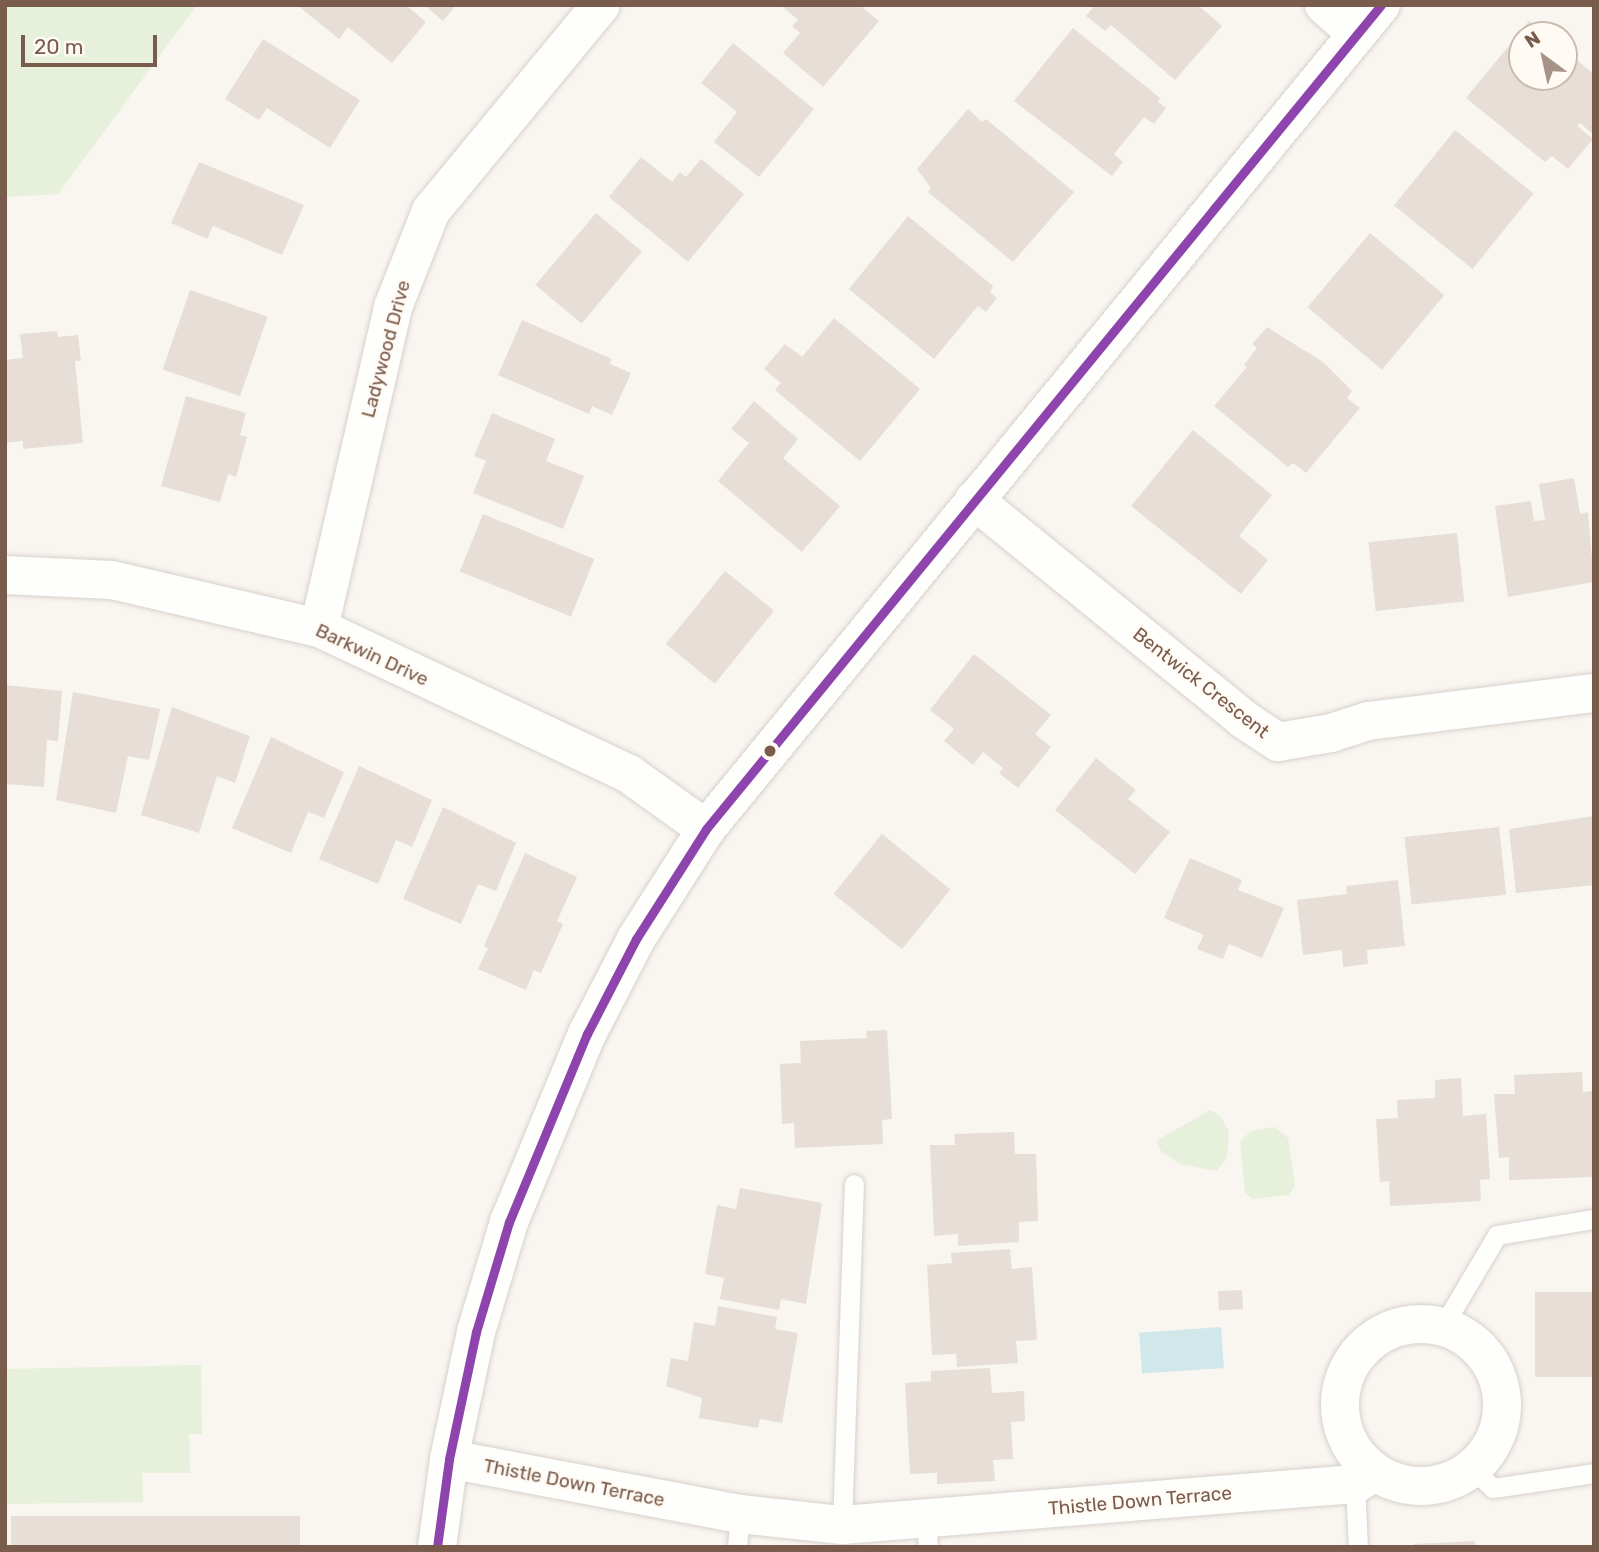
<!DOCTYPE html>
<html>
<head>
<meta charset="utf-8">
<style>
	body { margin:0 }
	#map { position:relative; width:1599px; height:1552px; overflow:hidden; background:#f9f5f0; font-family:Rubik,sans-serif }
	div>[style] { position:absolute }
	.green>* { inset:0; background:#e7f0db }
	.water>* { inset:0; background:#d0e8ea; transform-origin:0 0 }
	.building>* { inset:0; background:#e6ded7; transform-origin:0 0 }
	.roads { filter:drop-shadow(0 0 2px #d7d1cb) drop-shadow(0 0 2px #d7d1cb) }
	.lane>* { height:19px; margin:-9.5px; padding:0 9.5px; transform-origin:9.5px; border-radius:9.5px; background:#fefefd }
	.street>* { height:38px; margin:-19px; padding:0 19px; transform-origin:19px; border-radius:19px; background:#fefefd }
	.street>.ring { margin:-19px; padding:0; box-sizing:content-box; background:none; border:38px solid #fefefd; border-radius:50% }
	.bus-1>* { height:9px; margin:-4.5px; padding:0 4.5px; transform-origin:4.5px; border-radius:4.5px; background:#8e44ad }
	.dots>* { width:19px; height:19px; translate:-50% -50%; box-sizing:border-box; border:4px solid #fffaf3; border-radius:50% }
	span { translate:-50% -50%; white-space:nowrap; text-align:center; line-height:1.15; -webkit-text-stroke:5px #fffaf3; paint-order:stroke }
	.street-label { font-size:19px; color:#7a5c4d }
	.frame { position:absolute; inset:0; border:7px solid #7a5c4d; pointer-events:none }
	.north { position:absolute; left:1508px; top:21px; width:70px; height:70px; box-sizing:border-box; background:#fffaf3; border:2px solid #cabbb1; border-radius:50%; rotate:327deg; font-size:19px; font-weight:700; line-height:28px; text-align:center; color:#7a5c4d }
	.north::after { content:''; display:block; margin:auto; width:24px; height:32px; background:#a69286; clip-path:polygon(50% 0,100% 100%,50% 72%,0 100%) }
	.scale { position:absolute; left:21px; top:35px; width:136px; height:32px; box-sizing:border-box; border:4px solid #7a5c4d; border-top:0; padding-left:9px; font-size:21px; line-height:24px; white-space:nowrap; color:#7a5c4d; -webkit-text-stroke:5px #fffaf3; paint-order:stroke }
</style>
</head>
<body>
<div id="map">
	<div class="green">
		<i style="clip-path:polygon(5px 5px,197px 5px,58px 194px,5px 197px)"></i>
		<i style="clip-path:polygon(1210px 1110px,1220px 1116px,1229px 1131px,1227px 1157px,1217px 1171px,1180px 1164px,1161px 1151px,1156px 1141px)"></i>
		<i style="clip-path:polygon(1275px 1127px,1288px 1138px,1295px 1185px,1289px 1195px,1252px 1199px,1245px 1192px,1240px 1141px,1251px 1131px)"></i>
		<i style="clip-path:polygon(201px 1365px,202px 1434px,189px 1434px,190px 1473px,142px 1473px,143px 1502px,5px 1504px,5px 1369px)"></i>
	</div>
	<div class="water">
		<i style="left:1221px;top:1327px;width:41px;height:82px;rotate:86deg"></i>
	</div>
	<div class="building">
		<i style="clip-path:polygon(297px 5px,406px 5px,426px 22px,392px 63px,348px 27px,339px 39px)"></i>
		<i style="clip-path:polygon(424px 5px,456px 5px,443px 21px)"></i>
		<i style="clip-path:polygon(781px 5px,860px 5px,879px 21px,823px 87px,783px 53px,800px 33px,792px 26px,798px 20px)"></i>
		<i style="clip-path:polygon(1095px 5px,1198px 5px,1222px 26px,1175px 80px,1111px 25px,1105px 31px,1086px 16px)"></i>
		<i style="clip-path:polygon(1529px 21px,1546px 35px,1522px 35px,1522px 77px,1564px 77px,1564px 50px,1594px 74px,1594px 135px,1580px 123px,1577px 126px,1593px 139px,1568px 169px,1552px 156px,1545px 162px,1466px 98px)"></i>
		<i style="clip-path:polygon(1073px 28px,1160px 98px,1158px 102px,1166px 108px,1154px 124px,1144px 117px,1114px 154px,1123px 162px,1112px 176px,1014px 101px)"></i>
		<i style="clip-path:polygon(263px 39px,360px 100px,330px 148px,267px 108px,259px 120px,225px 99px)"></i>
		<i style="clip-path:polygon(733px 43px,814px 109px,759px 177px,714px 142px,737px 112px,701px 83px)"></i>
		<i style="clip-path:polygon(968px 109px,982px 122px,986px 119px,1074px 192px,1013px 262px,928px 192px,931px 188px,917px 169px)"></i>
		<i style="left:1455px;top:130px;width:101px;height:97px;rotate:39deg"></i>
		<i style="clip-path:polygon(641px 157px,672px 182px,680px 172px,686px 177px,701px 159px,744px 194px,688px 262px,609px 197px)"></i>
		<i style="clip-path:polygon(199px 162px,304px 205px,282px 255px,213px 226px,207px 239px,171px 223px)"></i>
		<i style="left:596px;top:213px;width:60px;height:94px;rotate:40deg"></i>
		<i style="clip-path:polygon(908px 216px,993px 286px,990px 292px,997px 298px,986px 312px,978px 306px,934px 359px,849px 289px)"></i>
		<i style="left:1370px;top:233px;width:97px;height:97px;rotate:40deg"></i>
		<i style="left:190px;top:290px;width:82px;height:84px;rotate:19deg"></i>
		<i style="clip-path:polygon(834px 318px,920px 389px,860px 461px,775px 390px,781px 383px,764px 369px,785px 344px,802px 357px)"></i>
		<i style="clip-path:polygon(522px 320px,612px 359px,610px 364px,631px 373px,612px 415px,592px 406px,589px 414px,498px 375px)"></i>
		<i style="clip-path:polygon(1267px 327px,1323px 362px,1352px 391px,1347px 398px,1360px 408px,1306px 473px,1293px 463px,1288px 467px,1214px 406px,1247px 367px,1244px 365px,1257px 348px,1252px 344px)"></i>
		<i style="clip-path:polygon(57px 331px,58px 337px,78px 335px,81px 361px,75px 361px,83px 443px,23px 449px,23px 441px,5px 443px,5px 360px,23px 358px,20px 334px)"></i>
		<i style="clip-path:polygon(186px 396px,246px 413px,240px 435px,247px 437px,236px 477px,228px 474px,220px 502px,161px 486px)"></i>
		<i style="clip-path:polygon(754px 401px,798px 439px,783px 458px,840px 506px,802px 552px,718px 481px,749px 443px,731px 429px)"></i>
		<i style="clip-path:polygon(492px 413px,555px 439px,546px 461px,584px 476px,563px 529px,473px 493px,486px 461px,474px 456px)"></i>
		<i style="clip-path:polygon(1193px 430px,1272px 495px,1239px 536px,1268px 560px,1241px 594px,1131px 506px)"></i>
		<i style="clip-path:polygon(1574px 478px,1580px 514px,1588px 512px,1594px 582px,1508px 597px,1495px 506px,1531px 501px,1534px 521px,1545px 520px,1539px 484px)"></i>
		<i style="left:483px;top:514px;width:120px;height:62px;rotate:22deg"></i>
		<i style="left:1457px;top:533px;width:69px;height:89px;rotate:84deg"></i>
		<i style="left:725px;top:571px;width:63px;height:94px;rotate:39deg"></i>
		<i style="clip-path:polygon(974px 654px,1051px 715px,1035px 734px,1051px 747px,1018px 788px,999px 773px,1003px 768px,983px 752px,973px 765px,944px 741px,954px 729px,930px 710px)"></i>
		<i style="clip-path:polygon(5px 685px,62px 691px,58px 741px,47px 740px,44px 787px,5px 784px)"></i>
		<i style="clip-path:polygon(73px 692px,160px 709px,149px 760px,128px 756px,116px 813px,56px 800px)"></i>
		<i style="clip-path:polygon(172px 707px,250px 736px,235px 783px,217px 776px,199px 833px,141px 815px)"></i>
		<i style="clip-path:polygon(271px 737px,344px 772px,324px 818px,308px 812px,291px 853px,232px 828px)"></i>
		<i style="clip-path:polygon(1096px 758px,1136px 790px,1128px 799px,1170px 832px,1135px 874px,1055px 810px)"></i>
		<i style="clip-path:polygon(359px 766px,432px 800px,412px 847px,396px 840px,378px 884px,319px 859px)"></i>
		<i style="clip-path:polygon(443px 807px,516px 843px,496px 891px,478px 884px,461px 924px,403px 899px)"></i>
		<i style="clip-path:polygon(1594px 816px,1594px 885px,1516px 893px,1509px 829px)"></i>
		<i style="left:1499px;top:827px;width:68px;height:95px;rotate:84deg"></i>
		<i style="left:882px;top:834px;width:88px;height:77px;rotate:39deg"></i>
		<i style="clip-path:polygon(525px 853px,577px 877px,557px 921px,563px 924px,541px 973px,534px 970px,526px 990px,478px 969px,488px 948px,484px 946px)"></i>
		<i style="clip-path:polygon(1190px 858px,1242px 880px,1238px 890px,1284px 908px,1262px 958px,1229px 944px,1223px 959px,1197px 949px,1204px 935px,1164px 918px)"></i>
		<i style="clip-path:polygon(1398px 880px,1405px 946px,1367px 950px,1368px 964px,1343px 967px,1342px 950px,1303px 955px,1297px 900px,1347px 894px,1346px 886px)"></i>
		<i style="clip-path:polygon(887px 1030px,892px 1119px,882px 1120px,883px 1144px,795px 1148px,794px 1123px,782px 1124px,780px 1064px,801px 1063px,800px 1041px,867px 1038px,866px 1031px)"></i>
		<i style="clip-path:polygon(1582px 1072px,1583px 1092px,1594px 1091px,1594px 1177px,1509px 1180px,1509px 1157px,1499px 1158px,1494px 1094px,1515px 1094px,1514px 1075px)"></i>
		<i style="clip-path:polygon(1461px 1078px,1463px 1116px,1486px 1114px,1490px 1179px,1480px 1180px,1481px 1201px,1390px 1206px,1389px 1181px,1380px 1182px,1376px 1119px,1398px 1118px,1397px 1100px,1435px 1098px,1435px 1080px)"></i>
		<i style="clip-path:polygon(1014px 1132px,1015px 1154px,1036px 1154px,1038px 1221px,1019px 1222px,1019px 1242px,958px 1246px,958px 1234px,934px 1236px,930px 1145px,955px 1145px,954px 1134px)"></i>
		<i style="clip-path:polygon(740px 1188px,822px 1203px,806px 1304px,781px 1299px,779px 1310px,720px 1299px,724px 1278px,705px 1274px,717px 1205px,736px 1209px)"></i>
		<i style="clip-path:polygon(1010px 1249px,1012px 1269px,1032px 1267px,1037px 1340px,1016px 1341px,1018px 1363px,957px 1367px,956px 1354px,932px 1355px,927px 1265px,952px 1263px,951px 1253px)"></i>
		<i style="left:1242px;top:1290px;width:19px;height:24px;rotate:87deg"></i>
		<i style="left:1594px;top:1292px;width:85px;height:59px;rotate:90deg"></i>
		<i style="clip-path:polygon(718px 1306px,777px 1317px,775px 1329px,798px 1333px,782px 1423px,760px 1419px,758px 1428px,699px 1418px,702px 1398px,666px 1386px,671px 1358px,688px 1361px,694px 1322px,715px 1326px)"></i>
		<i style="clip-path:polygon(990px 1368px,992px 1393px,1024px 1391px,1025px 1421px,1011px 1422px,1013px 1459px,993px 1460px,995px 1481px,937px 1484px,937px 1473px,910px 1474px,905px 1383px,931px 1381px,931px 1371px)"></i>
		<i style="left:11px;top:1516px;width:289px;height:31px"></i>
		<i style="clip-path:polygon(1475px 1541px,1475px 1547px,1414px 1547px,1414px 1544px)"></i>
	</div>
	<div class="roads">
		<div class="lane">
			<i style="left:1443px;top:1326px;width:106px;rotate:-59.3deg"></i>
			<i style="left:1497px;top:1235px;width:98px;rotate:-9.4deg"></i>
			<i style="left:1472px;top:1469px;width:28px;rotate:42deg"></i>
			<i style="left:1493px;top:1488px;width:102px;rotate:-8.4deg"></i>
			<i style="left:1355px;top:1484px;width:63px;rotate:87.3deg"></i>
			<i style="left:926px;top:1519px;width:28px;rotate:86deg"></i>
			<i style="left:842px;top:1525px;width:341px;rotate:-88deg"></i>
			<i style="left:737px;top:1547px;width:33px;rotate:-85deg"></i>
		</div>
		<div class="street">
			<i style="left:1324px;top:5px;width:44px;rotate:41.3deg"></i>
			<i style="left:974px;top:500px;width:347px;rotate:39.1deg"></i>
			<i style="left:1243px;top:719px;width:42px;rotate:33.3deg"></i>
			<i style="left:1278px;top:742px;width:54px;rotate:-9.6deg"></i>
			<i style="left:1331px;top:733px;width:39px;rotate:-18deg"></i>
			<i style="left:1368px;top:721px;width:228px;rotate:-7.1deg"></i>
			<i style="left:5px;top:575px;width:107px;rotate:2.7deg"></i>
			<i style="left:112px;top:580px;width:212px;rotate:13.1deg"></i>
			<i style="left:319px;top:628px;width:343px;rotate:25.2deg"></i>
			<i style="left:629px;top:774px;width:95px;rotate:35.5deg"></i>
			<i style="left:319px;top:628px;width:329px;rotate:-77deg"></i>
			<i style="left:393px;top:307px;width:103px;rotate:-68.4deg"></i>
			<i style="left:431px;top:211px;width:267px;rotate:-50.5deg"></i>
			<i class="ring" style="left:1340px;top:1324px;width:124px;height:124px"></i>
			<i style="left:449px;top:1459px;width:296px;rotate:10.7deg"></i>
			<i style="left:740px;top:1514px;width:103px;rotate:6.2deg"></i>
			<i style="left:842px;top:1525px;width:515px;rotate:-4.57deg"></i>
			<i style="left:1355px;top:1484px;width:22px;rotate:-30deg"></i>
			<i style="left:437px;top:1547px;width:89px;rotate:-82.2deg"></i>
			<i style="left:449px;top:1459px;width:130px;rotate:-78deg"></i>
			<i style="left:476px;top:1332px;width:115px;rotate:-73.3deg"></i>
			<i style="left:509px;top:1222px;width:204px;rotate:-67.5deg"></i>
			<i style="left:587px;top:1034px;width:107px;rotate:-62.7deg"></i>
			<i style="left:636px;top:939px;width:130px;rotate:-57.5deg"></i>
			<i style="left:706px;top:829px;width:1065px;rotate:-50.68deg"></i>
		</div>
	</div>
	<div class="bus-1">
		<i style="left:437px;top:1547px;width:89px;rotate:-82.2deg"></i>
		<i style="left:449px;top:1459px;width:130px;rotate:-78deg"></i>
		<i style="left:476px;top:1332px;width:115px;rotate:-73.3deg"></i>
		<i style="left:509px;top:1222px;width:204px;rotate:-67.5deg"></i>
		<i style="left:587px;top:1034px;width:107px;rotate:-62.7deg"></i>
		<i style="left:636px;top:939px;width:130px;rotate:-57.5deg"></i>
		<i style="left:706px;top:829px;width:1065px;rotate:-50.68deg"></i>
	</div>
	<div class="dots">
		<i style="left:770px;top:751px;background:#7a5c4d"></i>
	</div>
	<div class="street-label">
		<span style="left:386px;top:349px;rotate:-75deg">Ladywood Drive</span>
		<span style="left:372px;top:655px;rotate:25deg">Barkwin Drive</span>
		<span style="left:1201px;top:683px;rotate:38deg">Bentwick Crescent</span>
		<span style="left:574px;top:1483px;rotate:11deg">Thistle Down Terrace</span>
		<span style="left:1140px;top:1501px;rotate:-5deg">Thistle Down Terrace</span>
	</div>
	<div class="frame"></div>
	<div class="north">N</div>
	<div class="scale">20 m</div>
</div>
</body>
</html>
